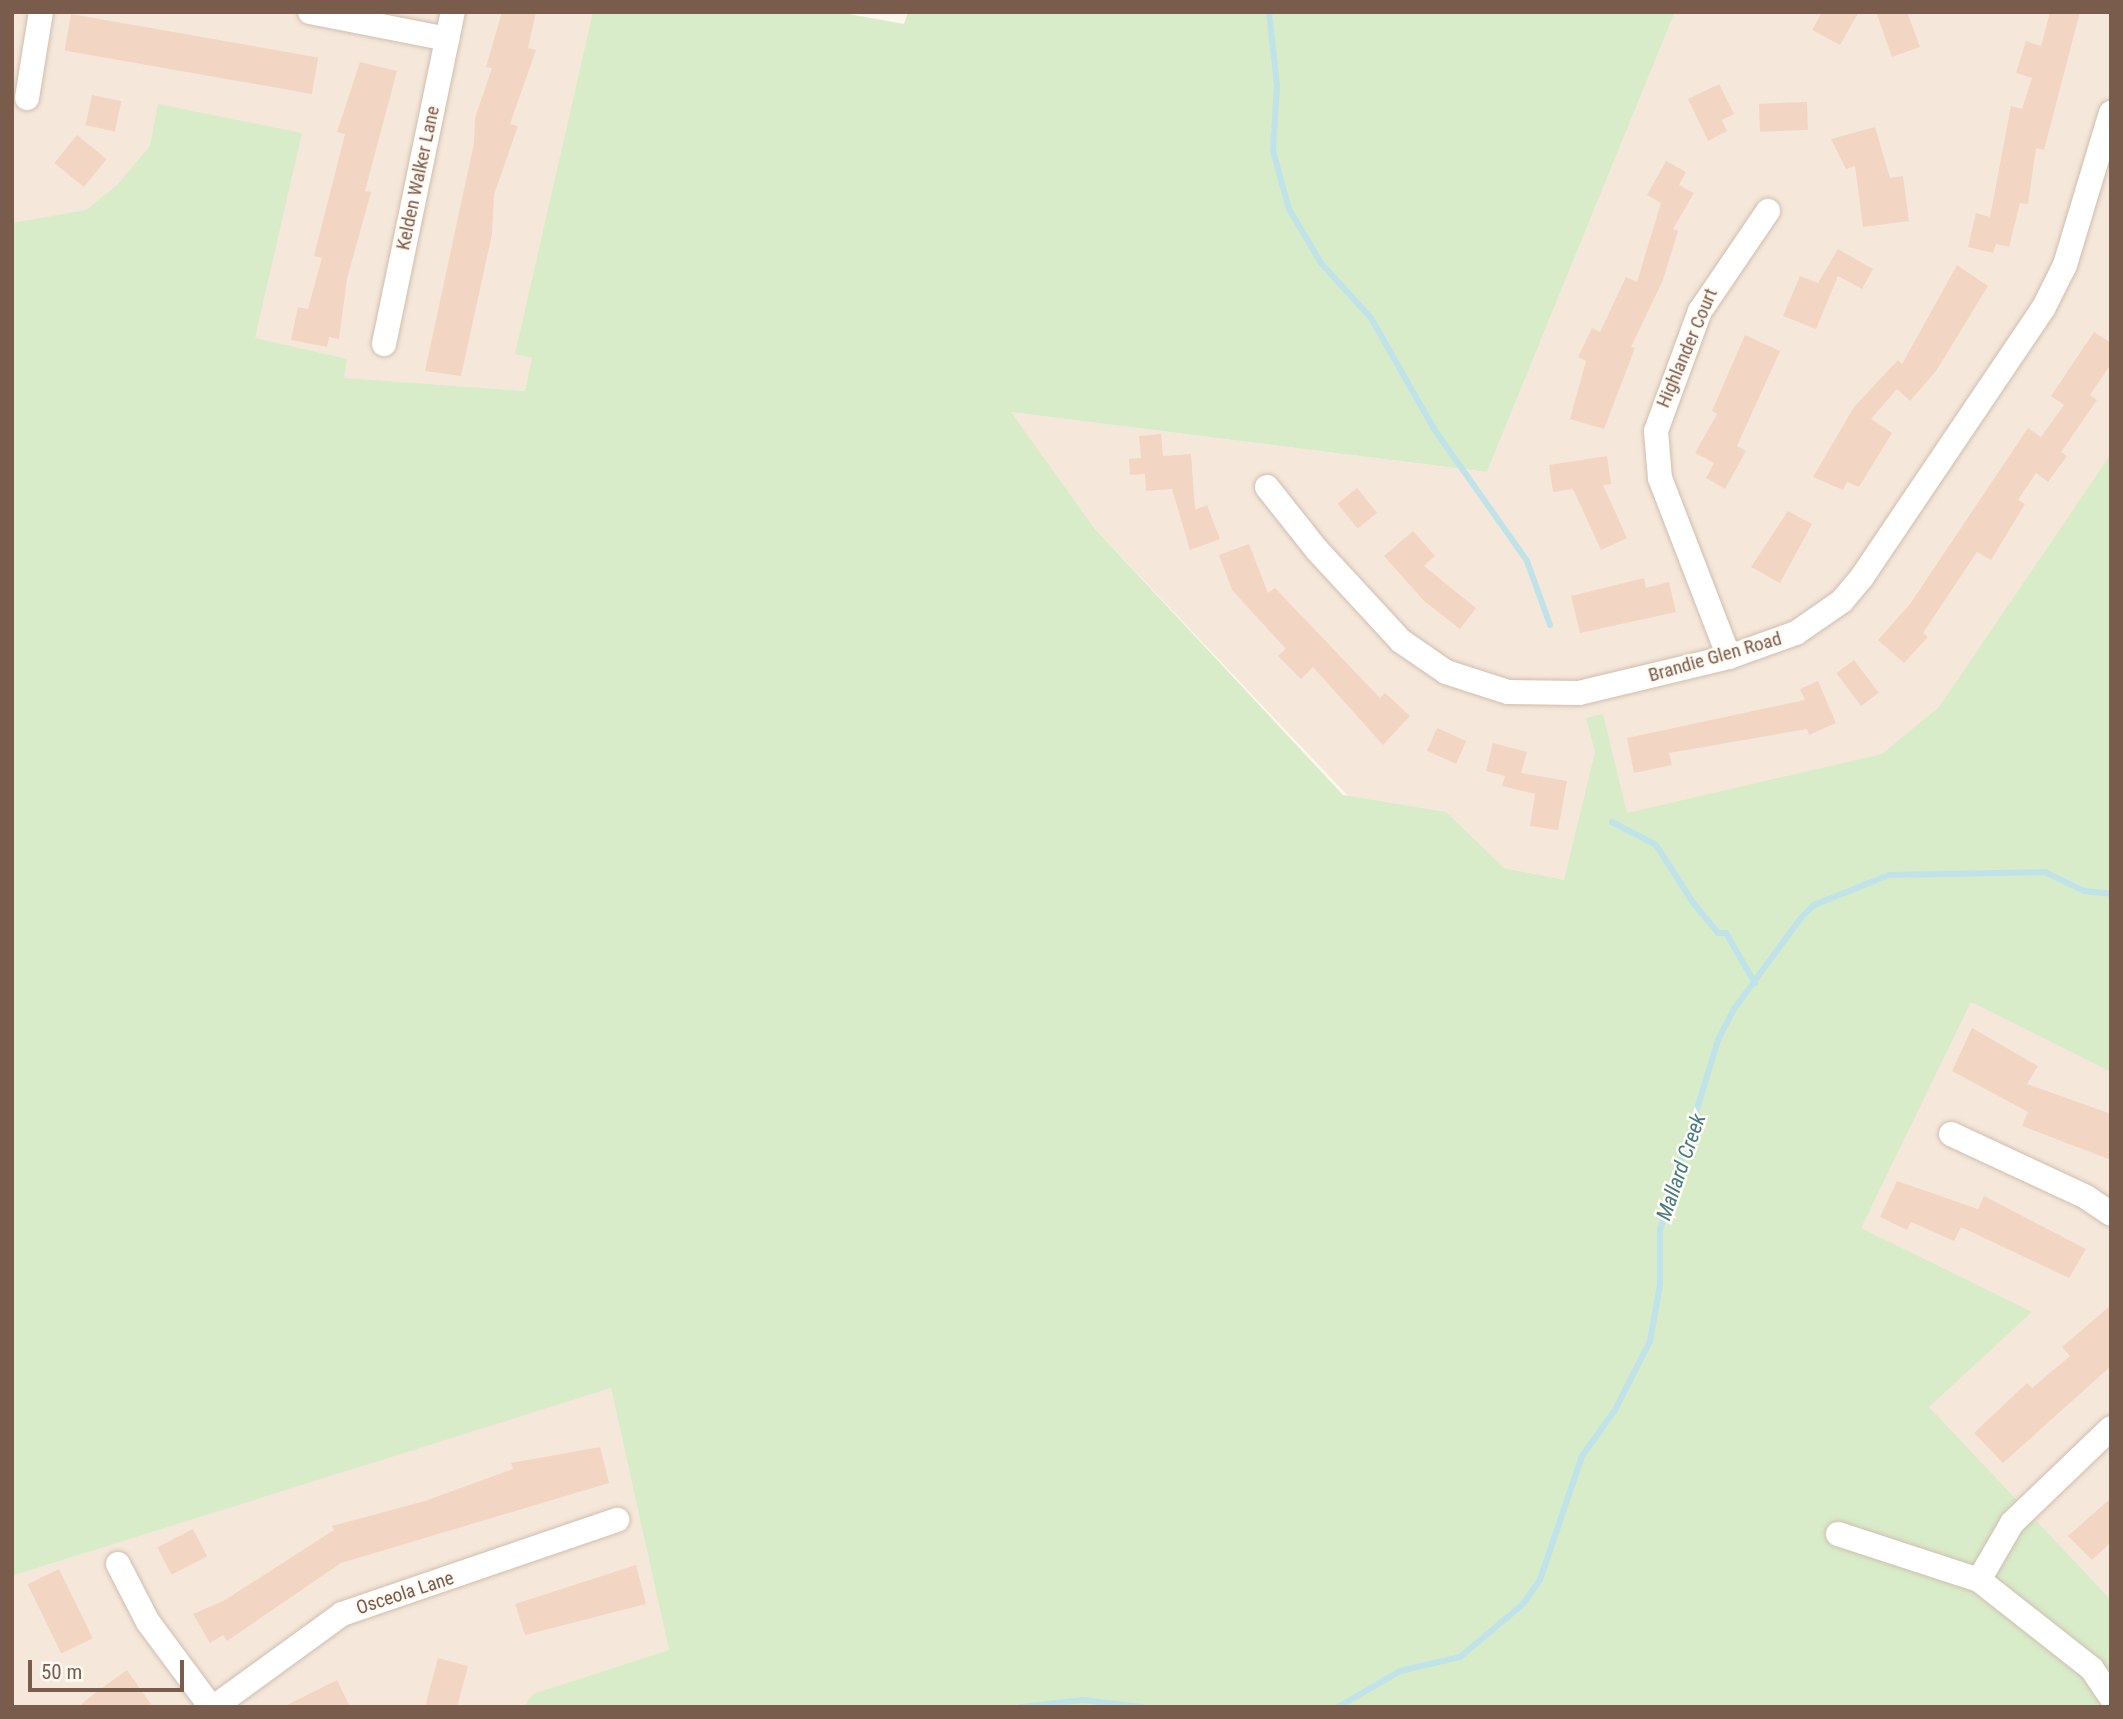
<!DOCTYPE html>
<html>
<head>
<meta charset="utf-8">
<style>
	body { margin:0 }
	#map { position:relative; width:2123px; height:1719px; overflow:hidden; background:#fdf6ec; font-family:"Roboto Condensed",sans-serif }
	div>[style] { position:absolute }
	.residential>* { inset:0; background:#f5e8da }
	.green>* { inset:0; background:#d8ecc9 }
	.stream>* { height:6px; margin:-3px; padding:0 3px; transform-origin:3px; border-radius:3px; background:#bfe3e8 }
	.building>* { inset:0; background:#f3d5c3; transform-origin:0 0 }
	.roads { filter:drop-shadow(0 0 2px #d1beb0) drop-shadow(0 0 2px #d1beb0) }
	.street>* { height:24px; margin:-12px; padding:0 12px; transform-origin:12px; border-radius:12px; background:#fff }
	span { translate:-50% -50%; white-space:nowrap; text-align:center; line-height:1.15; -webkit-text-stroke:5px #fffaf3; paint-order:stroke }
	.street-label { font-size:19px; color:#7a5c4d }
	.water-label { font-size:21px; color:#437c86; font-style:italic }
	.frame { position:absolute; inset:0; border:14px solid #7a5c4d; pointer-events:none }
	.scale { position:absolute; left:28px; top:1660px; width:156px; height:32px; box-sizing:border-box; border:4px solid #7a5c4d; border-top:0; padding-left:9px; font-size:21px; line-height:24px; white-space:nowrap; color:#7a5c4d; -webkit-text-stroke:5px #fffaf3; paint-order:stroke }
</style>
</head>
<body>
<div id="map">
	<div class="residential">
		<i style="clip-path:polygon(12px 12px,612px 12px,525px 391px,12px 363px)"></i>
		<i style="clip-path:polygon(1675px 12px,2111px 12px,2111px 1601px,1095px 529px,1010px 412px,1487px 472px)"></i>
		<i style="clip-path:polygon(611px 1387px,682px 1707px,12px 1707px,12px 1576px)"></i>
	</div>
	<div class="green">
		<i style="clip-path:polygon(593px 12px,838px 12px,904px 24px,908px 12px,1675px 12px,1487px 472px,1011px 412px,1095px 529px,1343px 795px,1446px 812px,1504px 868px,1564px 880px,1595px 752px,1586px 718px,1603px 714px,1627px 813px,1882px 754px,1939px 707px,2111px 454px,2111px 1072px,1971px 1002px,1861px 1228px,2032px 1312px,1929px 1407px,2111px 1600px,2111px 1707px,523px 1707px,533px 1694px,669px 1650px,611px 1388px,12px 1576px,12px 223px,86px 210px,117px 185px,150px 146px,158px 104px,302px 133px,255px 338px,347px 359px,344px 378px,525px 391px,532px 358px,515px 354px)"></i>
	</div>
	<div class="stream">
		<i style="left:1269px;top:12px;width:74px;rotate:83.8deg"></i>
		<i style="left:1277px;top:86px;width:65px;rotate:93.5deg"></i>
		<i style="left:1273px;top:151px;width:60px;rotate:74.6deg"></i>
		<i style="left:1289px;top:209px;width:63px;rotate:59.3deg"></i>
		<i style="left:1321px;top:263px;width:74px;rotate:47.7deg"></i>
		<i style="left:1371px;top:318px;width:128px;rotate:60.4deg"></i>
		<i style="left:1434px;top:429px;width:161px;rotate:54.8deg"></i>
		<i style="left:1527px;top:561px;width:68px;rotate:70.2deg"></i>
		<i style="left:1612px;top:822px;width:50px;rotate:27.6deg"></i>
		<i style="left:1656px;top:845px;width:70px;rotate:57.2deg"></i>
		<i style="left:1694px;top:904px;width:38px;rotate:50deg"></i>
		<i style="left:1718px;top:933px;width:8px"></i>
		<i style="left:1726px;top:933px;width:58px;rotate:59.9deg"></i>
		<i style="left:1021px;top:1707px;width:62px;rotate:-6.4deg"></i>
		<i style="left:1083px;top:1700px;width:59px;rotate:6.8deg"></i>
		<i style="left:1338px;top:1707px;width:72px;rotate:-30.1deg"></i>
		<i style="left:1400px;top:1671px;width:62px;rotate:-13.1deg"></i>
		<i style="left:1460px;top:1657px;width:82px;rotate:-40.1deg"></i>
		<i style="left:1523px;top:1604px;width:29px;rotate:-55deg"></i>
		<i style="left:1540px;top:1580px;width:131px;rotate:-71.3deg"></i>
		<i style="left:1582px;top:1456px;width:57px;rotate:-54.3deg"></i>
		<i style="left:1615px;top:1410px;width:77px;rotate:-63.1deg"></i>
		<i style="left:1650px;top:1341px;width:57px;rotate:-79.9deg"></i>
		<i style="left:1660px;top:1285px;width:55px;rotate:-90deg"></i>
		<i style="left:1660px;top:1230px;width:199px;rotate:-73deg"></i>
		<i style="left:1718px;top:1040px;width:35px;rotate:-63deg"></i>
		<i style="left:1734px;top:1009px;width:112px;rotate:-53.7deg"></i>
		<i style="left:1800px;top:919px;width:20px;rotate:-45deg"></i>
		<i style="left:1814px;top:905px;width:81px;rotate:-21.8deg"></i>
		<i style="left:1889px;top:875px;width:156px;rotate:-1.1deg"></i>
		<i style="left:2045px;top:872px;width:43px;rotate:26deg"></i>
		<i style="left:2084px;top:891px;width:27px;rotate:6deg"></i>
	</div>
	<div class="building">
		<i style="clip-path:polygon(502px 12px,536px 12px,528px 48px,536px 50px,510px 124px,518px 126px,494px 195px,492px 234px,461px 376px,425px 371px,474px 143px,475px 118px,492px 68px,486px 67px)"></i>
		<i style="clip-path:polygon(1822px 12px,1859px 12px,1840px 45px,1812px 30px)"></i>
		<i style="clip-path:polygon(1876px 12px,1907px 12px,1920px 47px,1892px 57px)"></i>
		<i style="clip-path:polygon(2050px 12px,2080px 12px,2044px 150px,2036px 148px,2028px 204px,2020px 203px,2009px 247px,1996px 244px,1993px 253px,1968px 247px,1976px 213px,1990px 217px,2011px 106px,2022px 109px,2032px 78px,2016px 73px,2026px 41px,2041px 46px)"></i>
		<i style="left:71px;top:14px;width:251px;height:37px;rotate:10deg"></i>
		<i style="clip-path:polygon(360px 62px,397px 71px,365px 191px,371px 192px,347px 279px,339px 339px,329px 337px,327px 347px,291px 340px,298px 307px,308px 309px,322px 258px,314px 256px,345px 134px,337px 132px)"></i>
		<i style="clip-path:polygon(1719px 84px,1734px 114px,1722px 120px,1727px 131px,1708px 141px,1688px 99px)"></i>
		<i style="left:92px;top:95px;width:30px;height:31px;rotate:12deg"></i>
		<i style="left:1807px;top:102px;width:28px;height:48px;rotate:88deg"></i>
		<i style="clip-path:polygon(1875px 127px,1890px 178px,1903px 176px,1909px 221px,1863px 227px,1855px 166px,1846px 169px,1831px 139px)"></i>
		<i style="left:77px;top:135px;width:38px;height:36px;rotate:39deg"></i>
		<i style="clip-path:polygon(1666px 161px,1686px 172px,1679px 185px,1694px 193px,1673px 229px,1678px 231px,1663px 280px,1631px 347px,1635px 348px,1604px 429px,1570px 419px,1586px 361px,1578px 357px,1592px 328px,1600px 332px,1626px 277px,1637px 282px,1661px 203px,1647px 195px)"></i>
		<i style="clip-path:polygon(1838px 249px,1873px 269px,1862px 289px,1838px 276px,1816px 329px,1783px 316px,1800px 276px,1818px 283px)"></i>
		<i style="clip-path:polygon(1957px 265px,1988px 286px,1936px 371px,1910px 401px,1897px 389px,1871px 419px,1892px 433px,1859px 487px,1847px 482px,1843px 490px,1813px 477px,1854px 407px,1898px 360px,1902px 364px)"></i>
		<i style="clip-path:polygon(2094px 332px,2111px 343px,2111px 364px,2090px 395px,2097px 400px,2061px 452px,2067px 456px,2048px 482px,2036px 473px,2018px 500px,2025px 504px,1991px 560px,1977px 552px,1923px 633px,1928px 637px,1904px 663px,1878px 640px,1910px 604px,2028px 428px,2041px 437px,2064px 405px,2051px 396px)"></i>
		<i style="clip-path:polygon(1745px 335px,1780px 351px,1737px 446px,1746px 451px,1725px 489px,1706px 478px,1714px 463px,1695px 453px,1717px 414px,1712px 411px)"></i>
		<i style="clip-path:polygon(1161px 434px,1163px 456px,1191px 454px,1195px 510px,1207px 505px,1220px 539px,1190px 550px,1172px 489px,1146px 491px,1145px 474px,1130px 475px,1129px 459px,1141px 458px,1139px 436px)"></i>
		<i style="clip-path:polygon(1607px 456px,1611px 484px,1603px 485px,1627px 538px,1601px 550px,1573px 489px,1553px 492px,1549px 465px)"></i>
		<i style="left:1357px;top:488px;width:32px;height:25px;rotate:51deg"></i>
		<i style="clip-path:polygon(1788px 511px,1812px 524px,1780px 583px,1751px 567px)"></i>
		<i style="clip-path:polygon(1413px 531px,1435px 556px,1424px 566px,1476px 608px,1460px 629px,1424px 601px,1384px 556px)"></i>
		<i style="clip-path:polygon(1249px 544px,1268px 593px,1275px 588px,1380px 698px,1385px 693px,1410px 716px,1383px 745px,1313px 667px,1301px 679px,1278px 656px,1286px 649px,1232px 590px,1219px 555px)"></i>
		<i style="clip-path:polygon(1644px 578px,1646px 588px,1669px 582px,1676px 612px,1580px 633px,1571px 596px)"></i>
		<i style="left:1854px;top:660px;width:41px;height:22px;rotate:53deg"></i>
		<i style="clip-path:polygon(1818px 681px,1836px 723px,1809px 735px,1807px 729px,1669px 753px,1672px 765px,1634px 773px,1627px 738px,1805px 700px,1800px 689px)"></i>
		<i style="left:1437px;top:728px;width:32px;height:25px;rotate:24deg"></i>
		<i style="clip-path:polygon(1493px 743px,1527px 752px,1521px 773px,1567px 781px,1558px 830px,1530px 826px,1535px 794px,1502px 786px,1505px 776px,1486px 771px)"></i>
		<i style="clip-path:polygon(1972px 1028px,2038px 1066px,2027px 1084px,2111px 1114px,2111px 1160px,2022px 1126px,2028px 1112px,1952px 1071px)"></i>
		<i style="clip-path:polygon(1897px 1181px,1978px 1209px,1984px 1196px,2086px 1249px,2069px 1278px,1961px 1227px,1954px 1241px,1911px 1222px,1907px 1230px,1880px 1217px)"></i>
		<i style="clip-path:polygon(2111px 1305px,2111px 1366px,2003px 1463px,1974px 1433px,2027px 1383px,2032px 1388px,2070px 1356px,2062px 1347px)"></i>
		<i style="clip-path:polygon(600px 1447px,609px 1483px,341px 1563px,227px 1641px,223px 1635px,210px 1643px,193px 1614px,225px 1600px,334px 1530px,332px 1526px,425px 1501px,513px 1469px,511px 1463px)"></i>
		<i style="clip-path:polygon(2111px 1498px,2111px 1542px,2092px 1560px,2068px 1536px)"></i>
		<i style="left:193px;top:1529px;width:31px;height:40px;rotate:63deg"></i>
		<i style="clip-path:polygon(636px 1565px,646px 1604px,525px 1635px,515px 1604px)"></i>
		<i style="left:59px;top:1569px;width:77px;height:35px;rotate:64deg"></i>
		<i style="clip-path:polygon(438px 1658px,468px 1666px,457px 1707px,425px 1707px)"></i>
		<i style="clip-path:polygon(127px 1670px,153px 1707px,78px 1707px,95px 1693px)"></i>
		<i style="clip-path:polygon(337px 1680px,350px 1707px,283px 1707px)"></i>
	</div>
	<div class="roads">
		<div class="street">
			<i style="left:310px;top:12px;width:140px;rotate:11.1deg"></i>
			<i style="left:27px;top:98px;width:87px;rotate:-80.8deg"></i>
			<i style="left:384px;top:344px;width:339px;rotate:-78.3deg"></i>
			<i style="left:1267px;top:487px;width:80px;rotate:51.6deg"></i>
			<i style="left:1317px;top:550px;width:124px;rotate:47.3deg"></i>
			<i style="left:1401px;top:641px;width:55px;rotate:34.6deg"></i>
			<i style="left:1446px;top:672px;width:65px;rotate:17.9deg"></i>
			<i style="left:1508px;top:692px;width:71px;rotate:0.8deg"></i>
			<i style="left:1579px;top:693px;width:154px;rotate:-13.5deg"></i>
			<i style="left:1729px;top:657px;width:71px;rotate:-19.7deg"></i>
			<i style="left:1796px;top:633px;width:56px;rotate:-34.8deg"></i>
			<i style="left:1842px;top:601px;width:31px;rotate:-50deg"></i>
			<i style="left:1862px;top:577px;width:323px;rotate:-56deg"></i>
			<i style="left:2043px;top:309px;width:49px;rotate:-63.4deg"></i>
			<i style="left:2065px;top:265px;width:159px;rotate:-73.2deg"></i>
			<i style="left:1729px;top:657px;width:192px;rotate:-111.1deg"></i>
			<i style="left:1660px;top:478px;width:47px;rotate:-94.9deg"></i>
			<i style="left:1656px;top:431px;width:128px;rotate:-69.9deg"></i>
			<i style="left:1700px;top:311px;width:121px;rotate:-55.8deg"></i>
			<i style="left:1951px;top:1134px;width:149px;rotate:25deg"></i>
			<i style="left:2086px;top:1197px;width:30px;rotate:34deg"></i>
			<i style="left:1838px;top:1534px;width:148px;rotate:18.1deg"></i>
			<i style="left:1979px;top:1580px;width:144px;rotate:38.2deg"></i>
			<i style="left:2092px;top:1669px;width:34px;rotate:56deg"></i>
			<i style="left:118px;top:1564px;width:65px;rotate:62.7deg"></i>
			<i style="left:148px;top:1622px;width:106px;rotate:53.5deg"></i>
			<i style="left:1979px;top:1580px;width:66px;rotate:-59.9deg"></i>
			<i style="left:2012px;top:1523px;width:137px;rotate:-43.8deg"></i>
			<i style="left:214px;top:1707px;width:158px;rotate:-36deg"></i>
			<i style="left:342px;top:1614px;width:291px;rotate:-18.9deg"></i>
		</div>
	</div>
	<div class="street-label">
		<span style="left:418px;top:178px;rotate:-78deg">Kelden Walker Lane</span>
		<span style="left:1687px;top:348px;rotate:-67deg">Highlander Court</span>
		<span style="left:1715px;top:657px;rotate:-16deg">Brandie Glen Road</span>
		<span style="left:405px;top:1593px;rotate:-18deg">Osceola Lane</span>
	</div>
	<div class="water-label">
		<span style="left:1681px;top:1167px;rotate:-71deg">Mallard Creek</span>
	</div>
	<div class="frame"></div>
	<div class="scale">50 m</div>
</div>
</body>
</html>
